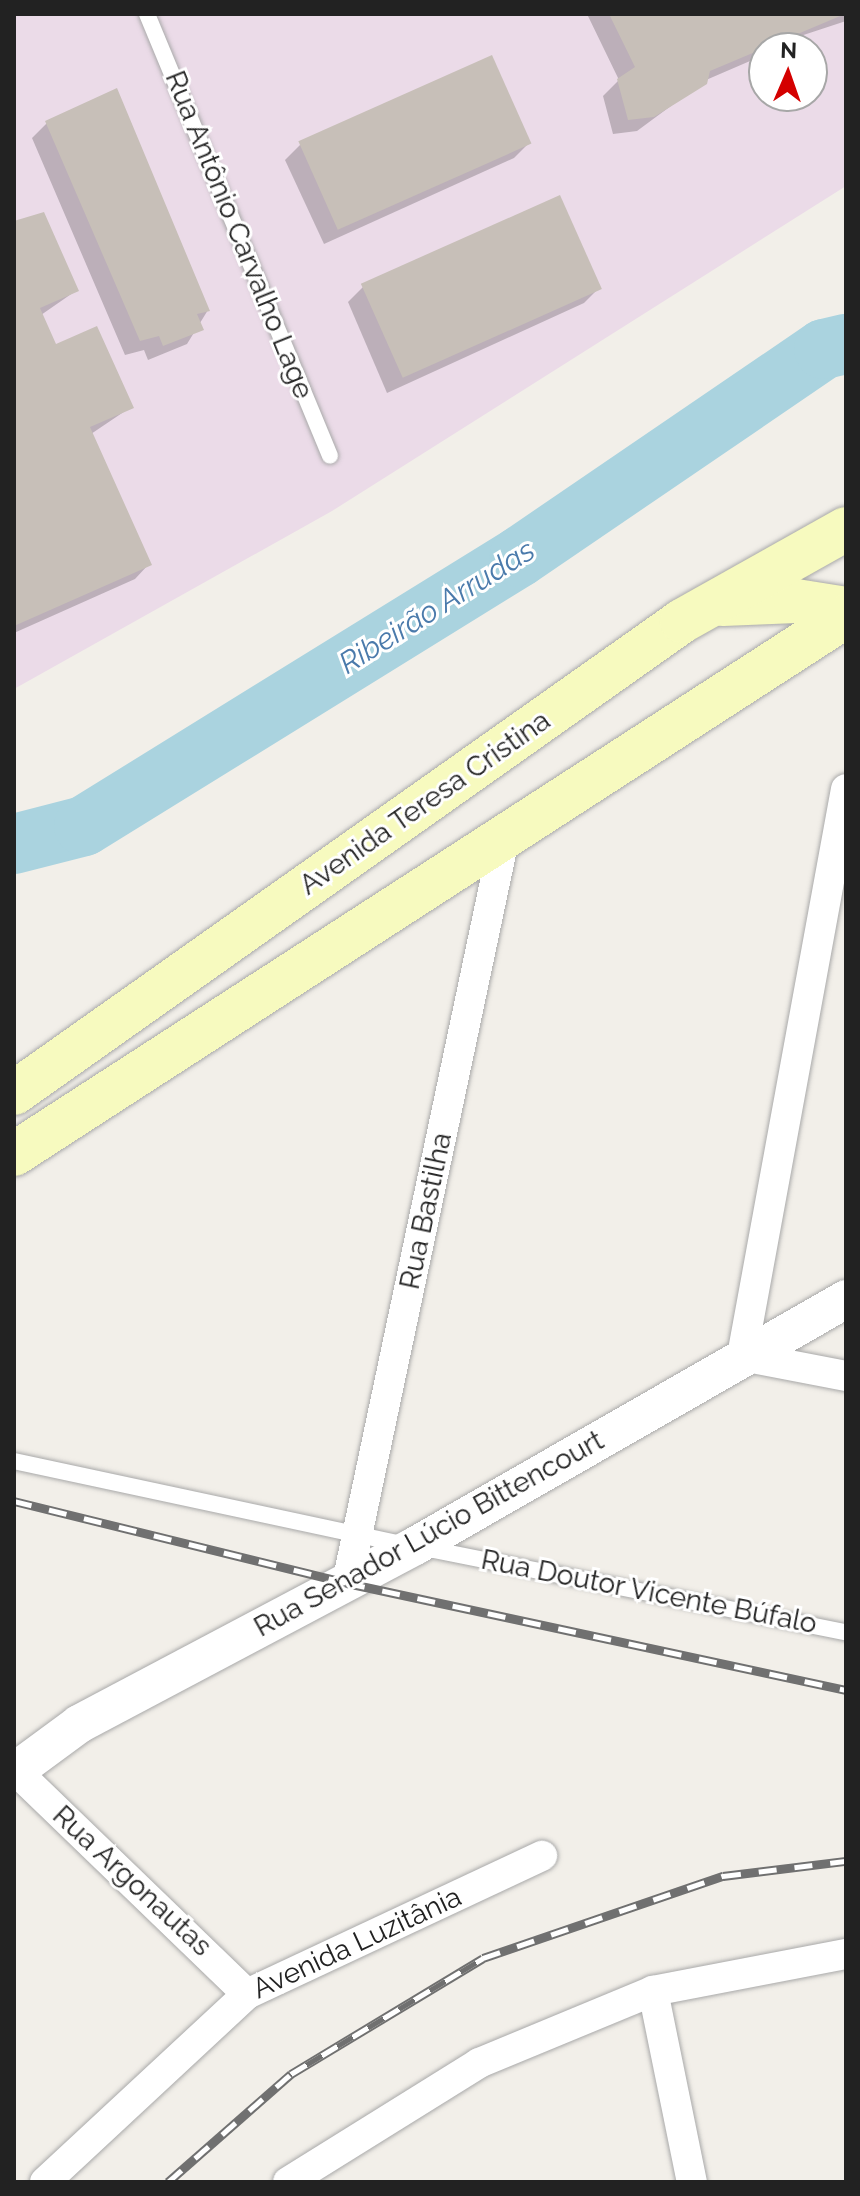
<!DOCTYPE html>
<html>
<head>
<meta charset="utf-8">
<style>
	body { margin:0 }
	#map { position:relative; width:860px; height:2196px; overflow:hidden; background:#f2efe9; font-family:Raleway,sans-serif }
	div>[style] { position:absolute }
	.industrial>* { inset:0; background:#ebdbe8 }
	.shadow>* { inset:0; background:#0003 }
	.river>* { height:60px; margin:-30px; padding:0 30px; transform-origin:30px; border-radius:30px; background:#aad3df }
	.building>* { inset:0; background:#c7bfb8; transform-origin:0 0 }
	.roads { filter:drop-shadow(0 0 2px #a9a9a9) drop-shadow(0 0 2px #a9a9a9) }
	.service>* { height:16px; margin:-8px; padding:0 8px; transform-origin:8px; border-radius:8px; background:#fff }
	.minor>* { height:30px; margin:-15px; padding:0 15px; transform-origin:15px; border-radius:15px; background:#fff }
	.tertiary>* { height:38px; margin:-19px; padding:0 19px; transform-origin:19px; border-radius:19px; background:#fff }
	.secondary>* { height:44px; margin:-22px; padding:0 22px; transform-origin:22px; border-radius:22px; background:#f7fabf }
	.rail>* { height:9px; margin-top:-4.5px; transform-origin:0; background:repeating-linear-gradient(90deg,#fff 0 18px,#707070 0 36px); box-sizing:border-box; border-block:2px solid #707070 }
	span { translate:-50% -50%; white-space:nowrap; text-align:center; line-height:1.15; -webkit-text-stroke:6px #fff; paint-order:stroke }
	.street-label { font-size:28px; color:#222 }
	.water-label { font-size:30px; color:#4a7aab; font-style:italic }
	.frame { position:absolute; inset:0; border:16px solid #222; pointer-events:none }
	.north { position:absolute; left:748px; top:32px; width:80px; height:80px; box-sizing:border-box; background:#fff; border:2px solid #a7a7a7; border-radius:50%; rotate:2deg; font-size:22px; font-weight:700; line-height:32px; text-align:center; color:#222 }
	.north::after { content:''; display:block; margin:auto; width:28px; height:36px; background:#d40000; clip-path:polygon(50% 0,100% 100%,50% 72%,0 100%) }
</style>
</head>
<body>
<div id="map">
	<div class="industrial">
		<i style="clip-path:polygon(evenodd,14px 14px,846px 14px,846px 186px,332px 511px,14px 689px,14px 14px,764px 48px,812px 48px,812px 96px,764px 96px,764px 48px)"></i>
	</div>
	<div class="shadow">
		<i style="clip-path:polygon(587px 14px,846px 14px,846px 21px,764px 48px,764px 55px,706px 80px,637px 131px,613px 134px,603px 96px,619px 80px)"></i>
		<i style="clip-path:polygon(47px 123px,208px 310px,187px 344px,148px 360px,144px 350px,125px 355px,32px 138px)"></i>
		<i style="clip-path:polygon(529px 143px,514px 158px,324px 244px,285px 160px,300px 145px)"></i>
		<i style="clip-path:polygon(14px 223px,77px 290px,41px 315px,55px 346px,131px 407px,91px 434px,149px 564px,135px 579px,14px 633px)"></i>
		<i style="clip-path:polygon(363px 287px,599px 288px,584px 303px,387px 393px,348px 302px)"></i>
	</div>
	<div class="river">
		<i style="left:14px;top:844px;width:72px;rotate:-14.4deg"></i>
		<i style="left:84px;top:826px;width:511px;rotate:-31.73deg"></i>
		<i style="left:519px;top:557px;width:369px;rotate:-34.3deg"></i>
		<i style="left:824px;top:349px;width:23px;rotate:-13deg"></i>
	</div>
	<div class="building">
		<i style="clip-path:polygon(609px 14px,845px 14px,710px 71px,707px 84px,654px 117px,628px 120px,617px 79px,635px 67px)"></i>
		<i style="left:492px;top:55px;width:97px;height:212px;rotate:66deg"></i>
		<i style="clip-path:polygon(117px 88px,210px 311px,197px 314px,204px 330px,163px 346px,159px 336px,140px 341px,45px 121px)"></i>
		<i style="left:560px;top:195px;width:103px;height:218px;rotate:66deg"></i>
		<i style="clip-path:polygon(44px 212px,79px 291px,40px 308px,56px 344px,97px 326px,134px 408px,90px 427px,152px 565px,14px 626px,14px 221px)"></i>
	</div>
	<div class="roads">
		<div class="service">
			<i style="left:147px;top:14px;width:478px;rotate:67.5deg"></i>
			<i style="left:14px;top:1461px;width:396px;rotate:12.1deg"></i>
			<i style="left:424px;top:1548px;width:430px;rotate:11.3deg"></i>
		</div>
		<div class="minor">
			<i style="left:846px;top:789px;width:576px;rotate:100.39deg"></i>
			<i style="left:742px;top:1356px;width:106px;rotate:10.9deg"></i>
			<i style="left:347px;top:1583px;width:760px;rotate:-78.08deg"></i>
			<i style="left:14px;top:1769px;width:324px;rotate:44deg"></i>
			<i style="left:653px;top:1991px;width:195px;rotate:78.5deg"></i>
			<i style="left:45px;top:2182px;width:276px;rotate:-42.9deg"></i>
			<i style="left:247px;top:1994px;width:326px;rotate:-25.1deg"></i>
			<i style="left:288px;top:2182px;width:225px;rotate:-31.9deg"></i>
			<i style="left:479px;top:2063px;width:188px;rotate:-22.5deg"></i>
			<i style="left:653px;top:1991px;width:197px;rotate:-10.9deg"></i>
		</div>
		<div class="tertiary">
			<i style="left:14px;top:1772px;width:81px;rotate:-36.4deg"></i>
			<i style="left:79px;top:1724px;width:380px;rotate:-27.9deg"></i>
			<i style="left:415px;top:1546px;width:497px;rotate:-29.8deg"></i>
		</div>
		<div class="secondary">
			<i style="left:723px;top:604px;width:73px;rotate:-2.4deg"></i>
			<i style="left:796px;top:601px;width:51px;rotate:9.1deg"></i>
			<i style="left:14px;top:1093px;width:818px;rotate:-35.24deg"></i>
			<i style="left:682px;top:621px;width:188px;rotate:-29.3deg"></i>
			<i style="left:14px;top:1154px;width:991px;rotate:-32.89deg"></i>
		</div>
	</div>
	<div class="rail">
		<i style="left:14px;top:1501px;width:343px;rotate:13.8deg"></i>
		<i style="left:347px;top:1583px;width:510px;rotate:12.1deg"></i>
		<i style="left:168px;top:2182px;width:164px;rotate:-41.3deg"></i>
		<i style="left:291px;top:2074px;width:224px;rotate:-31.1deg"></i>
		<i style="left:483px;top:1958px;width:254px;rotate:-18.9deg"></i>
		<i style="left:723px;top:1876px;width:124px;rotate:-7deg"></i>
	</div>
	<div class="street-label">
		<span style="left:239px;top:235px;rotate:68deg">Rua Antônio Carvalho Lage</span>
		<span style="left:425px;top:803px;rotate:-35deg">Avenida Teresa Cristina</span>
		<span style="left:426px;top:1211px;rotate:-78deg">Rua Bastilha</span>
		<span style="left:429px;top:1534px;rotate:-29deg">Rua Senador Lúcio Bittencourt</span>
		<span style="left:649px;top:1592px;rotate:11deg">Rua Doutor Vicente Búfalo</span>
		<span style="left:132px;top:1881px;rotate:43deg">Rua Argonautas</span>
		<span style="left:357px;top:1943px;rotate:-25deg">Avenida Luzitânia</span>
	</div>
	<div class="water-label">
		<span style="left:437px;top:607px;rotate:-32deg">Ribeirão Arrudas</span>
	</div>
	<div class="frame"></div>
	<div class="north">N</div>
</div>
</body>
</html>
